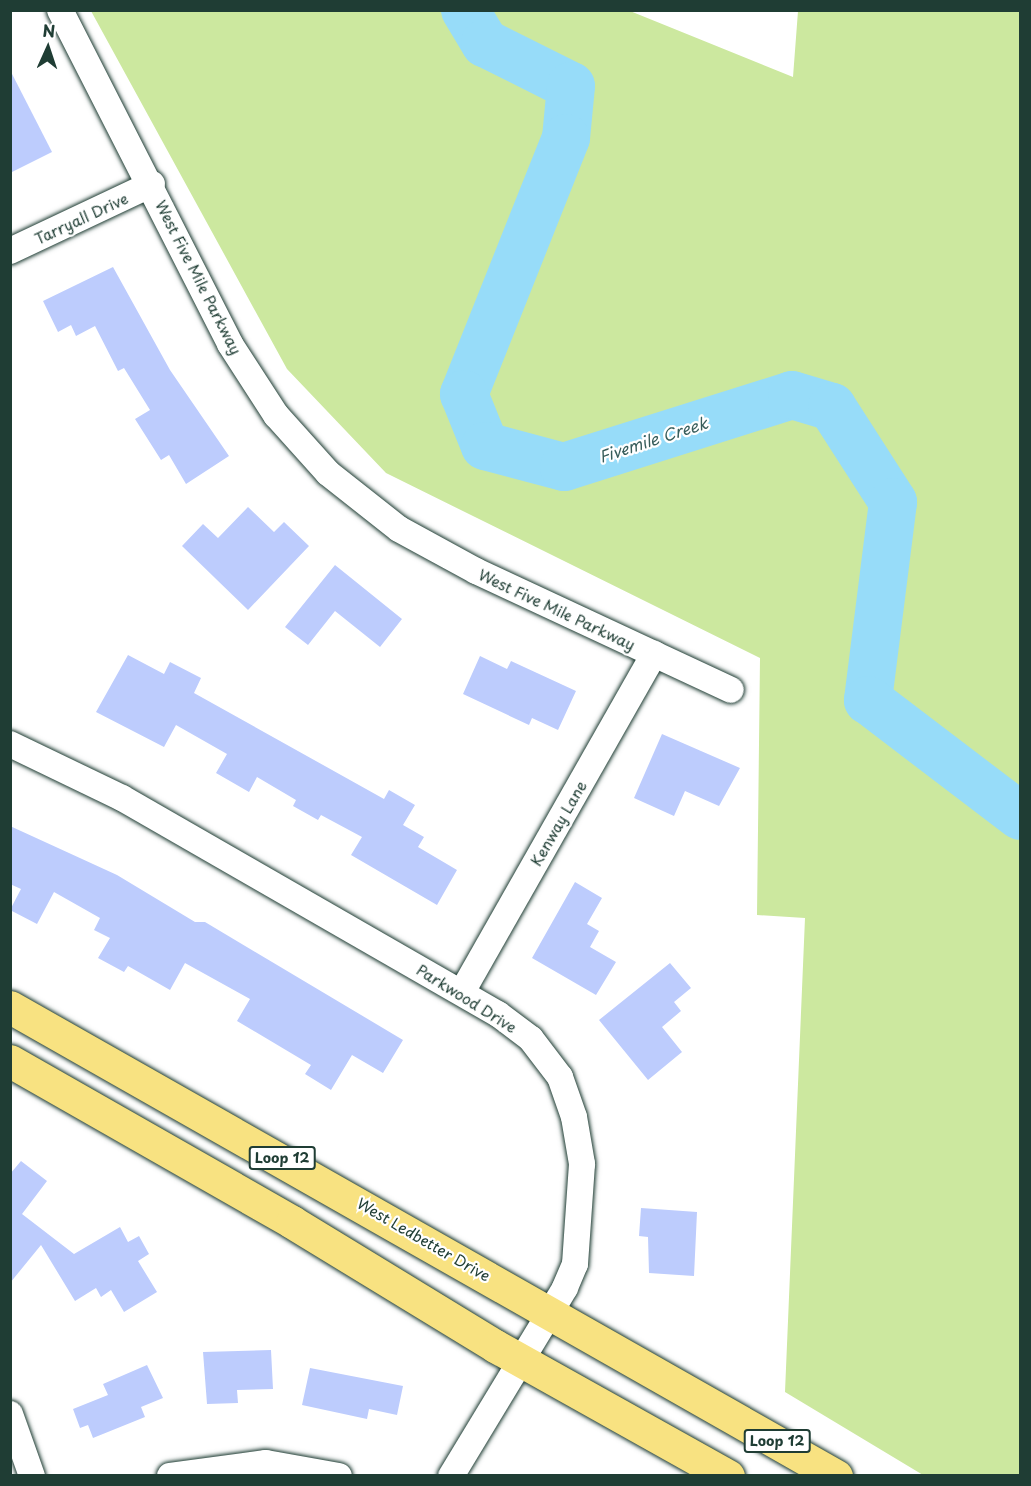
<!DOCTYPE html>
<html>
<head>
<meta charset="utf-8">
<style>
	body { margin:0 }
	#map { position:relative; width:1031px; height:1486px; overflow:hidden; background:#fff; font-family:"Playpen Sans",sans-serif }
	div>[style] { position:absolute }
	.green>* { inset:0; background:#cce89f }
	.river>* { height:48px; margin:-24px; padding:0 24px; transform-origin:24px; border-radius:24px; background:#97dcf9 }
	.building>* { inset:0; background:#bdccfd }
	.roads { filter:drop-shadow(0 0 2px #1f3d34) drop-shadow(0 0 2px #1f3d34) }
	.street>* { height:26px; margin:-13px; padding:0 13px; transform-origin:13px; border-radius:13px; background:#fff }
	.primary>* { height:33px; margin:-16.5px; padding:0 16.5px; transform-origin:16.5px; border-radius:16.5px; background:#f8e281 }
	span { translate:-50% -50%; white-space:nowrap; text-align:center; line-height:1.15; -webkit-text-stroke:4.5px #fff; paint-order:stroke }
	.shield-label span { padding:2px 4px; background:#fff; border:2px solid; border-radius:4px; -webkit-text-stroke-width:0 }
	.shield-label { font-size:14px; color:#1f3d34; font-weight:700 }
	.street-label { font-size:15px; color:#1f3d34 }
	.water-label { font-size:16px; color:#375d5b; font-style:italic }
	.frame { position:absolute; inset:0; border:12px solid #1f3d34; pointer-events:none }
	.north { position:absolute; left:18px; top:18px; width:60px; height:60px; -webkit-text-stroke:4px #fff; paint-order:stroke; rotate:3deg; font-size:16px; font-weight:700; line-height:24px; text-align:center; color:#1f3d34 }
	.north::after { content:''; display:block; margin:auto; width:21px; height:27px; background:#1f3d34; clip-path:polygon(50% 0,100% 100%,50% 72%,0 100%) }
</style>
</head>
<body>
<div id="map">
	<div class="green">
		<i style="clip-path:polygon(91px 11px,630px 11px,793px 77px,798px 11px,1020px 11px,1020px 1475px,923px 1475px,785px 1392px,805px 918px,757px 915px,760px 658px,386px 473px,287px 369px)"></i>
	</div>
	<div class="river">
		<i style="left:465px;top:10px;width:39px;rotate:59deg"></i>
		<i style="left:485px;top:43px;width:96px;rotate:26.6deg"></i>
		<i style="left:571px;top:86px;width:52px;rotate:95.5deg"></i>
		<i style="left:566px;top:138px;width:276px;rotate:111.7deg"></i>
		<i style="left:464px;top:394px;width:56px;rotate:68deg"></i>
		<i style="left:485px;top:446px;width:82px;rotate:14.9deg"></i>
		<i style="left:564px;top:467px;width:239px;rotate:-17.5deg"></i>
		<i style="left:792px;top:395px;width:42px;rotate:16.7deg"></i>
		<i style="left:832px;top:407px;width:113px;rotate:57.3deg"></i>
		<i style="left:893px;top:502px;width:200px;rotate:97.2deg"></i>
		<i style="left:868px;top:700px;width:191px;rotate:37.3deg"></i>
	</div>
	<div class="building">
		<i style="clip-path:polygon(10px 70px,52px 152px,10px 173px)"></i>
		<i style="clip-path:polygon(113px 267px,170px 370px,229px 456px,186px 484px,169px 455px,161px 460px,135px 419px,150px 410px,124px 368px,118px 371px,95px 326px,76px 336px,71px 325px,58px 332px,43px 301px)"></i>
		<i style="clip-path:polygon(248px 507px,274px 532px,284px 522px,309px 546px,248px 610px,182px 546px,203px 524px,218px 538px)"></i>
		<i style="clip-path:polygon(335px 565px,402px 619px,380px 647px,335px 611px,308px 645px,285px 627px)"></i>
		<i style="clip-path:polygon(128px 655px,164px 674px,170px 662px,201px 678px,194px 693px,384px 799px,389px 790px,415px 805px,403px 825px,424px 837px,418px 847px,457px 870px,437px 905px,351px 855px,362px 837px,321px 815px,318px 820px,293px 806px,296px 800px,257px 777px,249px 792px,216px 773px,227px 754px,176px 725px,164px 747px,96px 712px)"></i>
		<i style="clip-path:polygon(480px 656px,507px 669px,511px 661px,576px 691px,558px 730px,532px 718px,529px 725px,463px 694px)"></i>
		<i style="clip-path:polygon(662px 734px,740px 768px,719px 806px,685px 791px,674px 816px,634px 798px)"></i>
		<i style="clip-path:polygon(10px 826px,117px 875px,195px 922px,205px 922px,403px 1040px,383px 1073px,352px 1055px,331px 1090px,305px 1074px,311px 1065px,237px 1021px,250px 999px,185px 963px,170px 990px,128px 966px,124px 972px,98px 958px,110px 938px,94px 930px,100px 918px,54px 892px,37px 924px,10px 910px,21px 889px,10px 884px)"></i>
		<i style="clip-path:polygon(575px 882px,602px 898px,587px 924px,599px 931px,590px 947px,616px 962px,596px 995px,532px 958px)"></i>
		<i style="clip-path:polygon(670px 963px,691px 988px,674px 1002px,681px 1011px,662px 1027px,682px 1052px,648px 1080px,599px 1020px)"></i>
		<i style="clip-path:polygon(21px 1161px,47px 1181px,22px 1214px,74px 1254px,120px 1227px,128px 1242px,139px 1236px,149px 1254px,138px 1261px,157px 1292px,124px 1312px,111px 1290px,101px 1297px,96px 1288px,75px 1301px,41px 1245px,10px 1283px,10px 1174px)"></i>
		<i style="clip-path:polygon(641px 1208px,697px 1212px,694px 1276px,649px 1273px,648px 1237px,639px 1236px)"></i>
		<i style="clip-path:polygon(271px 1350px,273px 1389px,237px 1390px,238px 1403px,207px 1404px,203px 1352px)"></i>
		<i style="clip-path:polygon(147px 1365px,163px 1398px,141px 1407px,145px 1417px,93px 1438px,88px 1425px,80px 1428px,73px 1409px,108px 1395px,103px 1384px)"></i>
		<i style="clip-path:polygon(310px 1368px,403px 1386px,397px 1415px,369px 1409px,367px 1419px,302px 1405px)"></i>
	</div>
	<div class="roads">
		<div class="street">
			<i style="left:60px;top:10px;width:375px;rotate:63deg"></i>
			<i style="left:230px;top:344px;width:85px;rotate:57.1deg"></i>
			<i style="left:276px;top:415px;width:78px;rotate:48.1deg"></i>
			<i style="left:328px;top:473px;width:90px;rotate:38.3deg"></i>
			<i style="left:399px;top:529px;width:88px;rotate:28.6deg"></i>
			<i style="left:476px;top:571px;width:281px;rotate:25deg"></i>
			<i style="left:10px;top:251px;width:157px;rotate:-25.3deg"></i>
			<i style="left:10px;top:744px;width:124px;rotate:25.7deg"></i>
			<i style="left:122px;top:798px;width:434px;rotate:29.9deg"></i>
			<i style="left:498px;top:1014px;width:41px;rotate:37.1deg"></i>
			<i style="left:531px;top:1039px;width:48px;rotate:52.7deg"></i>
			<i style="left:560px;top:1077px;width:42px;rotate:70.7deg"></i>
			<i style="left:574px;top:1117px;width:48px;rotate:80.3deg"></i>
			<i style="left:582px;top:1164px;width:100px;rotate:94deg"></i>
			<i style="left:575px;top:1264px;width:26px;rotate:113deg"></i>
			<i style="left:565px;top:1288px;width:220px;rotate:121.2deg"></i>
			<i style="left:462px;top:992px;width:389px;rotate:-60.4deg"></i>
			<i style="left:10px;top:1414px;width:66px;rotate:70.5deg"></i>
			<i style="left:170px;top:1476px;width:97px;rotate:-7.7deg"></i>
			<i style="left:266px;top:1463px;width:74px;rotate:10.1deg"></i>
		</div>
		<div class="primary">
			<i style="left:10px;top:1007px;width:950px;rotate:29.59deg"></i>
			<i style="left:10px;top:1061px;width:325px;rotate:29.7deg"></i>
			<i style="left:292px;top:1222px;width:238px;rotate:31.4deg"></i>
			<i style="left:495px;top:1346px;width:267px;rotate:29.2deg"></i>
		</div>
	</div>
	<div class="shield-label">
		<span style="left:282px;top:1158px">Loop 12</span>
		<span style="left:777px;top:1441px">Loop 12</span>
	</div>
	<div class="street-label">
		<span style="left:81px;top:218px;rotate:-25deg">Tarryall Drive</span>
		<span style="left:199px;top:277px;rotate:63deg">West Five Mile Parkway</span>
		<span style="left:557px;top:609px;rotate:25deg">West Five Mile Parkway</span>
		<span style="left:558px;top:823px;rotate:-60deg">Kenway Lane</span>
		<span style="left:467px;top:998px;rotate:32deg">Parkwood Drive</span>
		<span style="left:424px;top:1239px;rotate:30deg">West Ledbetter Drive</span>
	</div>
	<div class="water-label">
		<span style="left:653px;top:439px;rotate:-18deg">Fivemile Creek</span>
	</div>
	<div class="frame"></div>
	<div class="north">N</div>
</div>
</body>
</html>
